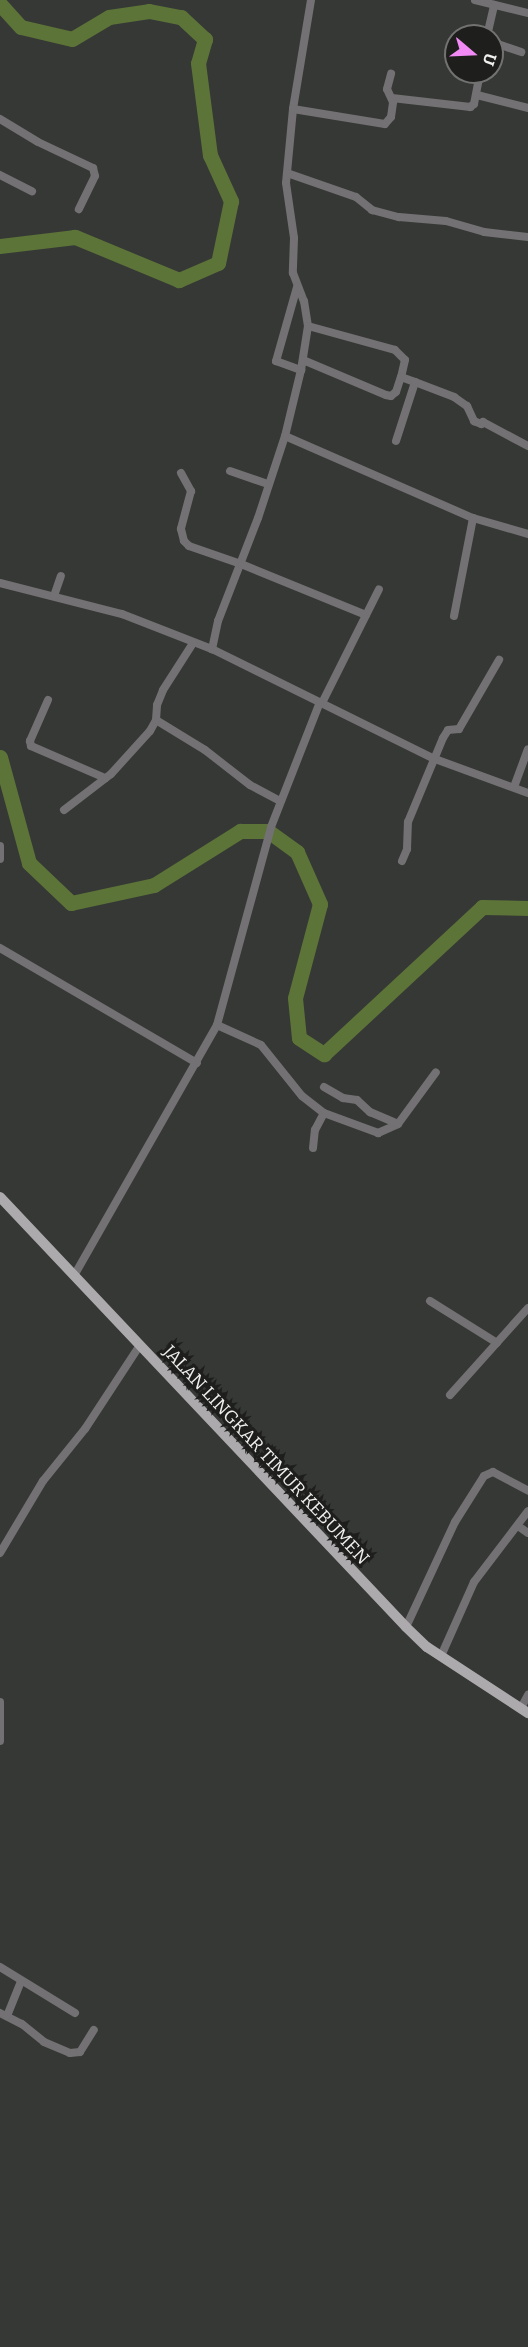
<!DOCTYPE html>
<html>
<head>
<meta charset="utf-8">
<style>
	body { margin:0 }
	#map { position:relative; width:528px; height:2347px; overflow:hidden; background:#363835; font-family:Bitter,serif }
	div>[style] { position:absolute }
	.river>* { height:15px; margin:-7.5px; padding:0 7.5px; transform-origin:7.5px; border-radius:7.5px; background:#5c7438 }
	.minor>* { height:8px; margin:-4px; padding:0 4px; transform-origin:4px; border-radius:4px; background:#737173 }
	.major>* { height:10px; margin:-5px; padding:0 5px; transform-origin:5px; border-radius:5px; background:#adaaad }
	span { translate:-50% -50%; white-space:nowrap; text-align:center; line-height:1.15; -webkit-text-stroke:6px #1e1f1d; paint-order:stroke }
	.street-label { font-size:18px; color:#f0f1ef }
	.north { position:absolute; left:444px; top:24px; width:60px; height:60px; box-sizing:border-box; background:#1e1f1d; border:2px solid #727371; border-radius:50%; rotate:109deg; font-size:16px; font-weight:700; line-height:24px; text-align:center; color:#f0f1ef }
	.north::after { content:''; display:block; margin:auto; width:21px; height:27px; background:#f18af4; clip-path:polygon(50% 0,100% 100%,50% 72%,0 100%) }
</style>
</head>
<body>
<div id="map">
	<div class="river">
		<i style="left:0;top:4px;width:31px;rotate:48deg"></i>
		<i style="left:21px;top:27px;width:52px;rotate:13.2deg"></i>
		<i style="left:72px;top:39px;width:43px;rotate:-30.7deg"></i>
		<i style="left:109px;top:17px;width:40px;rotate:-8.5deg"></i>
		<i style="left:149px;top:11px;width:33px;rotate:11deg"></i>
		<i style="left:181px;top:17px;width:33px;rotate:43deg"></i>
		<i style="left:205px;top:39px;width:25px;rotate:106deg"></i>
		<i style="left:198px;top:63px;width:93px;rotate:82.6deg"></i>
		<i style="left:210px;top:155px;width:51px;rotate:65.5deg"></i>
		<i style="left:231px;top:201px;width:63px;rotate:101.8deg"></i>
		<i style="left:218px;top:263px;width:43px;rotate:156.4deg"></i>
		<i style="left:179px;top:280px;width:113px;rotate:-157.5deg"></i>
		<i style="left:75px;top:237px;width:76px;rotate:173.2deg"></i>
		<i style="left:0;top:757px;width:110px;rotate:74.7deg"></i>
		<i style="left:29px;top:863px;width:58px;rotate:43.6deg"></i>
		<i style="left:71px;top:903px;width:85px;rotate:-12.2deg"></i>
		<i style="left:154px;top:885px;width:102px;rotate:-32.1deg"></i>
		<i style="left:240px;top:831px;width:28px"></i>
		<i style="left:268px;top:831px;width:36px;rotate:36deg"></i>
		<i style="left:297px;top:852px;width:57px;rotate:66.1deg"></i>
		<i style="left:320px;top:904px;width:97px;rotate:104.9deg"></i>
		<i style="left:295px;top:998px;width:40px;rotate:84.3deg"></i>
		<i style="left:299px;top:1038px;width:30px;rotate:33deg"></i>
		<i style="left:324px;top:1054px;width:216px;rotate:-42.9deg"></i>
		<i style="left:482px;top:907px;width:46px;rotate:1.2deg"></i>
	</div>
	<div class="minor">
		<i style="left:311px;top:0;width:110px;rotate:99.4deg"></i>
		<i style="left:293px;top:109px;width:74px;rotate:95.4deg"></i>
		<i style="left:286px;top:183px;width:56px;rotate:81.7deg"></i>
		<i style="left:294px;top:238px;width:35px;rotate:92deg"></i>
		<i style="left:293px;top:273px;width:30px;rotate:69deg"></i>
		<i style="left:304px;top:301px;width:25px;rotate:81deg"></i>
		<i style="left:308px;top:326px;width:45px;rotate:99deg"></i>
		<i style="left:301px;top:370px;width:68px;rotate:103.6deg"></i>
		<i style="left:285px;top:436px;width:86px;rotate:108.2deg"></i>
		<i style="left:258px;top:518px;width:110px;rotate:111.2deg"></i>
		<i style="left:218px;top:621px;width:29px;rotate:102deg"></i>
		<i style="left:212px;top:649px;width:249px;rotate:26.3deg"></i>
		<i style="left:435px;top:759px;width:99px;rotate:20.1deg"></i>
		<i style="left:475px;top:0;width:55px;rotate:13.8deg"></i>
		<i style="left:487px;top:36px;width:32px;rotate:-77deg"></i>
		<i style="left:492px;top:42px;width:31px;rotate:19deg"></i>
		<i style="left:477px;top:95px;width:53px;rotate:14.3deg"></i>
		<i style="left:392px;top:98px;width:79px;rotate:6.6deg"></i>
		<i style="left:470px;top:107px;width:5px;rotate:-37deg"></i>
		<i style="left:474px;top:104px;width:33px;rotate:-79deg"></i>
		<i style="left:293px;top:109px;width:93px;rotate:9.3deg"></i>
		<i style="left:385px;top:124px;width:9px;rotate:-49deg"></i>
		<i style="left:391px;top:117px;width:15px;rotate:-82deg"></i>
		<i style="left:393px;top:102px;width:14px;rotate:-115deg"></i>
		<i style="left:387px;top:89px;width:16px;rotate:-75deg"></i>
		<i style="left:0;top:119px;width:44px;rotate:31.2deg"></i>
		<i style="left:38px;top:142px;width:61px;rotate:25.3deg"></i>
		<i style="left:93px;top:168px;width:8px;rotate:76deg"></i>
		<i style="left:95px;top:176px;width:37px;rotate:116deg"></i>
		<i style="left:287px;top:173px;width:73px;rotate:19.2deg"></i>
		<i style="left:356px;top:197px;width:21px;rotate:39deg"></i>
		<i style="left:372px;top:210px;width:28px;rotate:15deg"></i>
		<i style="left:399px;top:217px;width:47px;rotate:4.9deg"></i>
		<i style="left:446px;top:221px;width:40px;rotate:16deg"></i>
		<i style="left:484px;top:232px;width:44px;rotate:6.5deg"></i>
		<i style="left:0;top:175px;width:36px;rotate:27deg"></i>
		<i style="left:297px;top:287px;width:77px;rotate:105.8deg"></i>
		<i style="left:276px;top:361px;width:27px;rotate:20deg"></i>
		<i style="left:308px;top:326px;width:90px;rotate:15.4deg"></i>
		<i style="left:395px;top:350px;width:14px;rotate:45deg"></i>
		<i style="left:405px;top:360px;width:17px;rotate:103deg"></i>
		<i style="left:303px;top:360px;width:90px;rotate:22.9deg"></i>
		<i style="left:386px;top:395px;width:5px;rotate:11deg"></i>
		<i style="left:391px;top:396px;width:6px;rotate:-39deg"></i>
		<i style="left:396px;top:392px;width:16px;rotate:-72deg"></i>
		<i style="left:401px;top:377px;width:15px;rotate:20deg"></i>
		<i style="left:285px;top:436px;width:205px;rotate:23.6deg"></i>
		<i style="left:473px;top:518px;width:57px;rotate:16.2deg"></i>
		<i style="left:396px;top:441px;width:62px;rotate:-72.1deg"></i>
		<i style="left:415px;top:382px;width:42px;rotate:21deg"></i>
		<i style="left:454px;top:397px;width:16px;rotate:35deg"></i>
		<i style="left:467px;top:406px;width:17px;rotate:65deg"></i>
		<i style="left:474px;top:421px;width:8px;rotate:23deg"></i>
		<i style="left:481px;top:424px;width:3px;rotate:-45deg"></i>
		<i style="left:483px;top:422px;width:51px;rotate:28.1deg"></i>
		<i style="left:230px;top:471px;width:40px;rotate:18.9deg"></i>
		<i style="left:181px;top:473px;width:21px;rotate:61deg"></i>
		<i style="left:191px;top:491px;width:39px;rotate:105deg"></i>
		<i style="left:181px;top:529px;width:12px;rotate:76deg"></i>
		<i style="left:184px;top:541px;width:7px;rotate:45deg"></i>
		<i style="left:189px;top:546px;width:55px;rotate:19.1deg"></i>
		<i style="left:241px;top:564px;width:135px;rotate:22.2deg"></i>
		<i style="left:0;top:583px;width:126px;rotate:14.3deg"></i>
		<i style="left:122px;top:614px;width:97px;rotate:21.3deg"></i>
		<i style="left:54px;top:596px;width:21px;rotate:-71deg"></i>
		<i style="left:454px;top:616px;width:100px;rotate:-79deg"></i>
		<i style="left:48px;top:700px;width:45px;rotate:113.7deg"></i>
		<i style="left:30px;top:741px;width:5px;rotate:79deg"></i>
		<i style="left:31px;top:746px;width:81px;rotate:23.4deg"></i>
		<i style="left:322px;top:703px;width:127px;rotate:-63.4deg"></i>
		<i style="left:156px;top:720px;width:57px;rotate:31.5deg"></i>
		<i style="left:205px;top:750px;width:57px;rotate:37.9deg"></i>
		<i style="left:250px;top:785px;width:34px;rotate:28deg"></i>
		<i style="left:514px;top:787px;width:40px;rotate:-69.8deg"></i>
		<i style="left:64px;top:810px;width:59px;rotate:-37.5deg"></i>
		<i style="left:111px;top:774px;width:58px;rotate:-47.8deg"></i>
		<i style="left:150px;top:731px;width:13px;rotate:-61deg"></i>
		<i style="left:156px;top:720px;width:15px;rotate:-86deg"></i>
		<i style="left:157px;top:705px;width:16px;rotate:-68deg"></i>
		<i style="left:163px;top:690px;width:56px;rotate:-57.4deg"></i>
		<i style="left:0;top:846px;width:13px;rotate:90deg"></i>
		<i style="left:402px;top:861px;width:13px;rotate:-67deg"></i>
		<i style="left:407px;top:849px;width:27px;rotate:-88deg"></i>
		<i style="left:408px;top:822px;width:91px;rotate:-67.4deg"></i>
		<i style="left:443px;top:738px;width:9px;rotate:-58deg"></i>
		<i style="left:448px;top:730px;width:11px;rotate:-5deg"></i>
		<i style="left:459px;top:729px;width:80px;rotate:-59.9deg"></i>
		<i style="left:0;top:948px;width:228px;rotate:30.3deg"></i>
		<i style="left:217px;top:1025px;width:48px;rotate:24.4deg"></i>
		<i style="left:261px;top:1045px;width:65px;rotate:51.2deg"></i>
		<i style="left:302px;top:1096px;width:28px;rotate:38deg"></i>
		<i style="left:324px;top:1113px;width:58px;rotate:20.3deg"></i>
		<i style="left:378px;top:1133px;width:22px;rotate:-24deg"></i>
		<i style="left:398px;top:1124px;width:64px;rotate:-53.8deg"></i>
		<i style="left:324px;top:1087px;width:22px;rotate:30deg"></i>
		<i style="left:343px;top:1098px;width:14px;rotate:8deg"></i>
		<i style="left:357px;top:1100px;width:18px;rotate:43deg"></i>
		<i style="left:370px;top:1112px;width:30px;rotate:23deg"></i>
		<i style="left:313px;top:1148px;width:18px;rotate:-84deg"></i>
		<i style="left:315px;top:1130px;width:19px;rotate:-62deg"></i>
		<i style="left:75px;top:1274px;width:287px;rotate:-60.3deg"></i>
		<i style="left:217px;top:1025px;width:205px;rotate:-74.7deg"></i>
		<i style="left:271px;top:827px;width:134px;rotate:-68.6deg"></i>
		<i style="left:430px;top:1301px;width:79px;rotate:32.1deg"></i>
		<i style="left:450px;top:1395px;width:117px;rotate:-48.1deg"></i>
		<i style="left:518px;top:1526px;width:12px;rotate:35deg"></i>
		<i style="left:0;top:1553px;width:84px;rotate:-59.2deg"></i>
		<i style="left:43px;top:1481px;width:67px;rotate:-51.1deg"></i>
		<i style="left:85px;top:1429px;width:100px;rotate:-56.8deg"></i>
		<i style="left:406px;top:1627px;width:116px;rotate:-65deg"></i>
		<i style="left:455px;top:1522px;width:54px;rotate:-57.8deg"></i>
		<i style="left:484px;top:1476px;width:10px;rotate:-24deg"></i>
		<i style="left:493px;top:1472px;width:40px;rotate:28deg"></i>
		<i style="left:441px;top:1656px;width:81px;rotate:-66deg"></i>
		<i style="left:474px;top:1582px;width:89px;rotate:-52.7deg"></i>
		<i style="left:0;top:1702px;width:39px;rotate:90deg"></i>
		<i style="left:521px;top:1708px;width:15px;rotate:-62deg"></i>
		<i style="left:0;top:1967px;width:88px;rotate:31.5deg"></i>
		<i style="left:0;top:2013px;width:25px;rotate:27deg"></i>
		<i style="left:22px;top:2024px;width:28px;rotate:39deg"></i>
		<i style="left:44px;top:2042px;width:28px;rotate:23deg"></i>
		<i style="left:70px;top:2053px;width:10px;rotate:-6deg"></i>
		<i style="left:80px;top:2052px;width:26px;rotate:-58deg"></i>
		<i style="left:7px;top:2016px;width:38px;rotate:-68deg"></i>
	</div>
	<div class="major">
		<i style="left:0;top:1197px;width:591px;rotate:46.64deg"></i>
		<i style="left:406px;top:1627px;width:29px;rotate:44deg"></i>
		<i style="left:427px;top:1647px;width:121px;rotate:33.2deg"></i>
	</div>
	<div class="street-label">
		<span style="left:266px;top:1455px;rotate:47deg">JALAN LINGKAR TIMUR KEBUMEN</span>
	</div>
	<div class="north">U</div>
</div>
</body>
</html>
